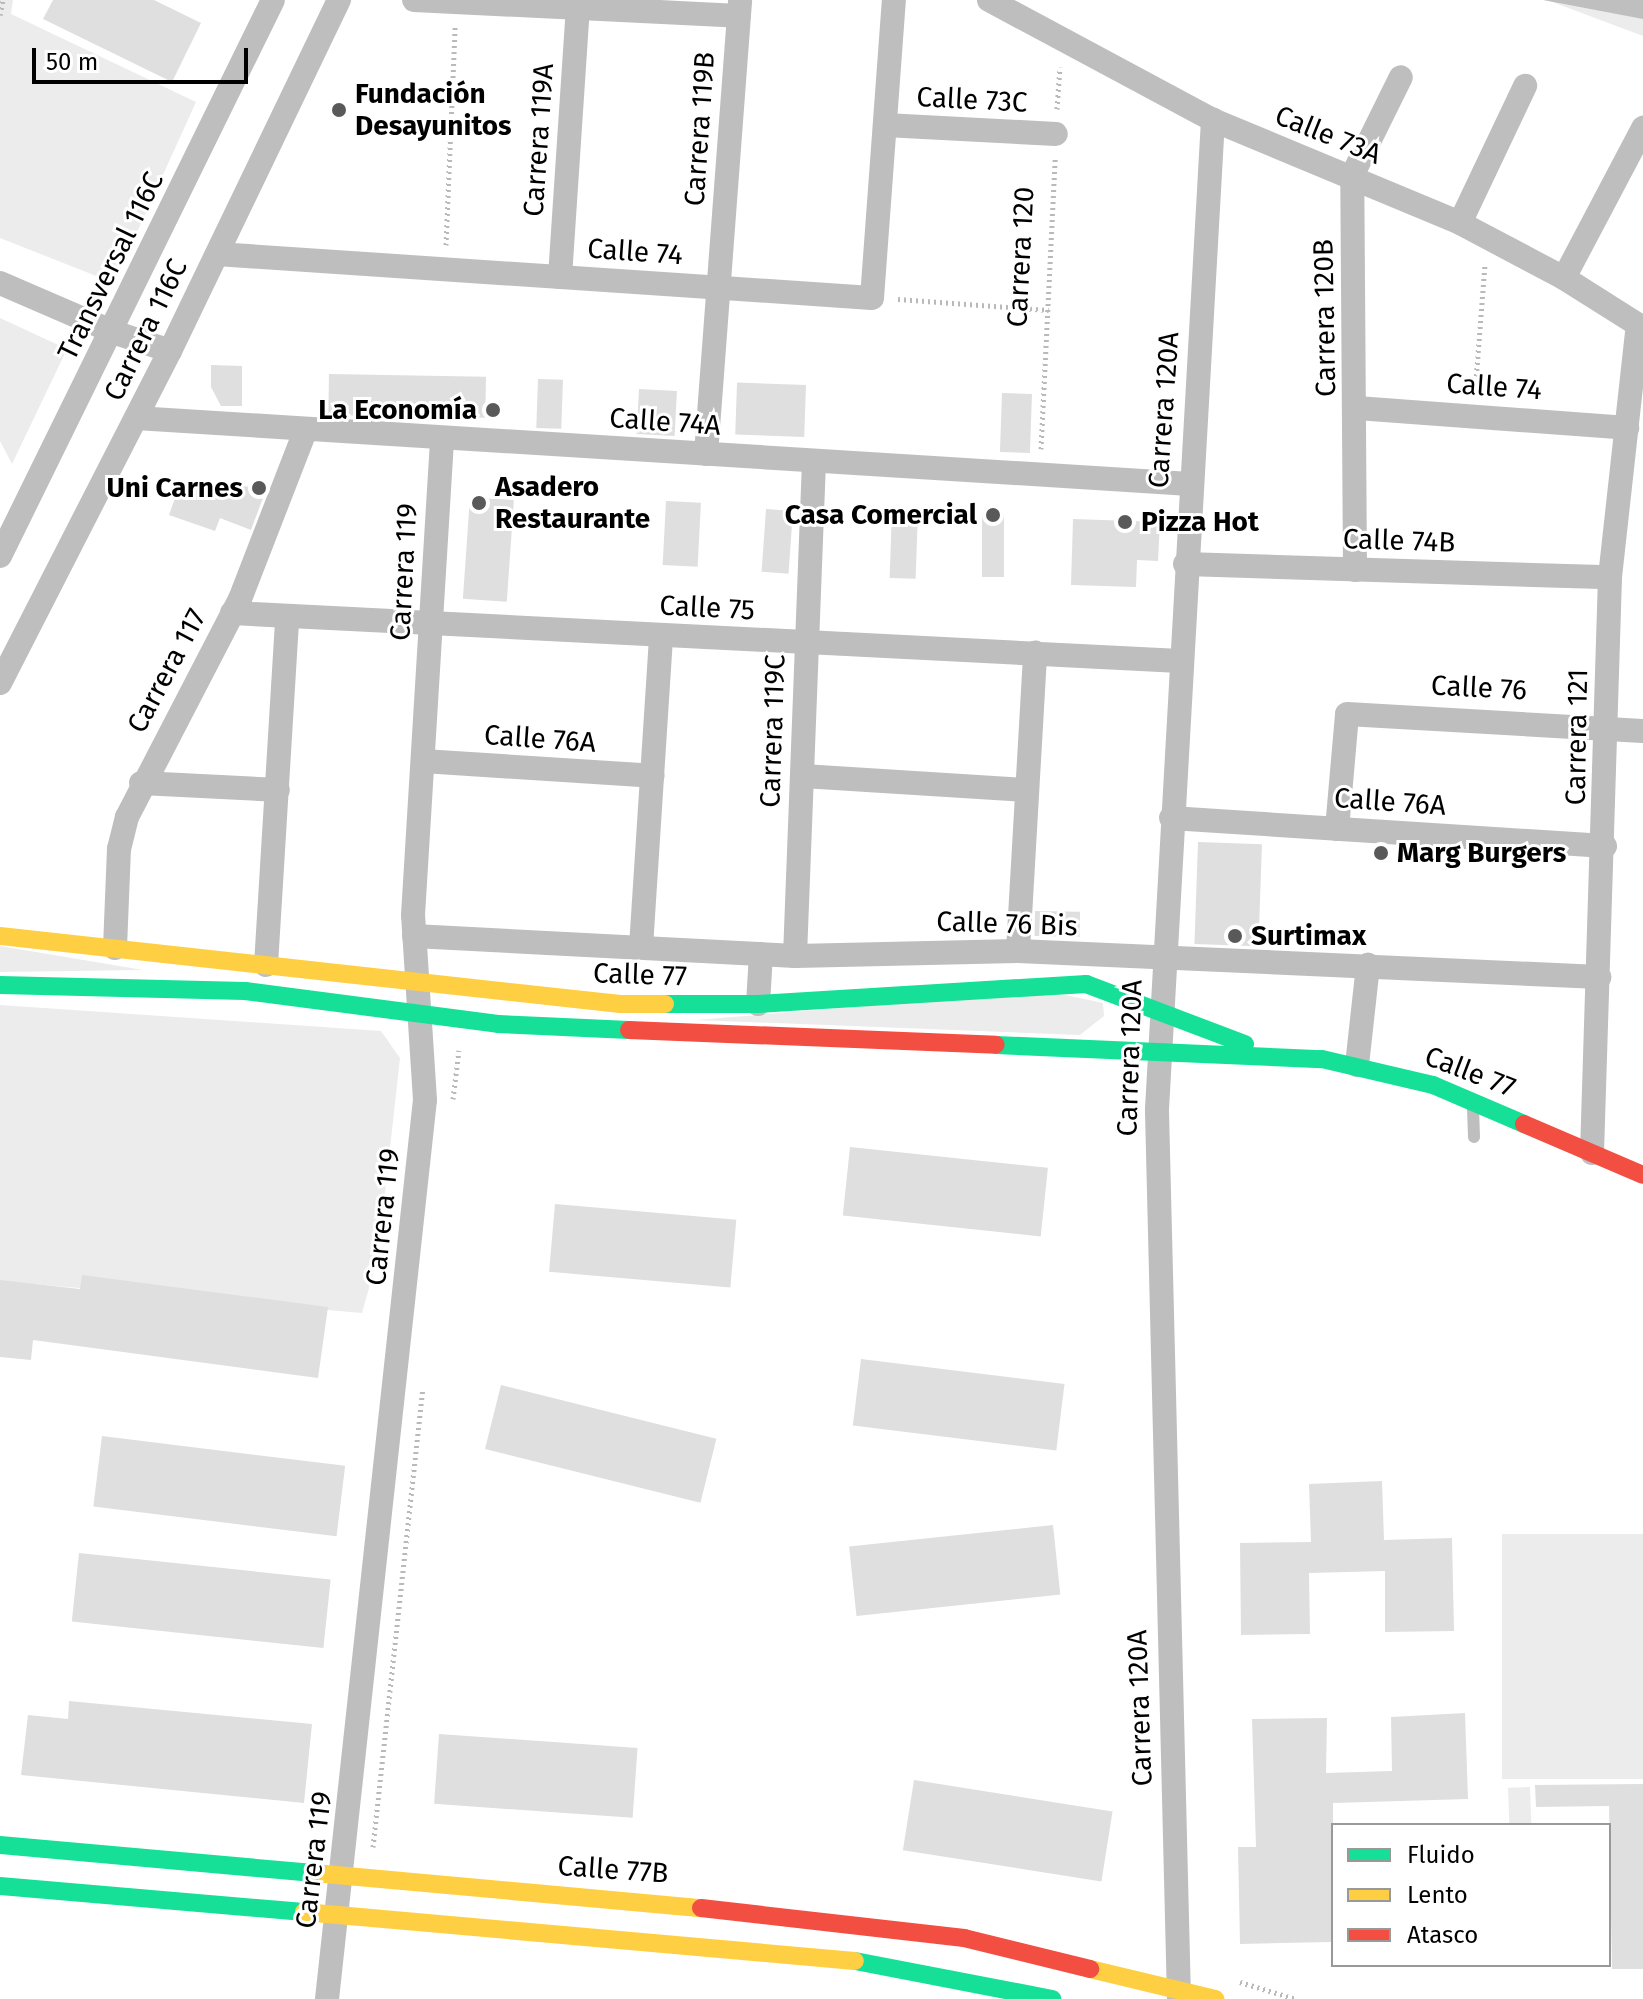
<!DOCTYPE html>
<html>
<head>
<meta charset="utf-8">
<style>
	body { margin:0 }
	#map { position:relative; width:1643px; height:1999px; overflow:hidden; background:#fff; font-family:"Fira Sans",sans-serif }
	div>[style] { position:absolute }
	.green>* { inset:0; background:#ececec; transform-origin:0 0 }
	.water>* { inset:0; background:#bfbfbf }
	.building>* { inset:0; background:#dfdfdf; transform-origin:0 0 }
	.path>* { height:5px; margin-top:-2.5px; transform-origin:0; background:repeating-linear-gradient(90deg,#b9b9b9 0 2px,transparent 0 6px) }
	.lane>* { height:12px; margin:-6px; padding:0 6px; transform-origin:6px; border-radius:6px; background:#bebebe }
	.street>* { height:24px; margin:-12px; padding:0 12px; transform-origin:12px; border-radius:12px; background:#bebebe }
	.fast>* { height:18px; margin:-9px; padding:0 9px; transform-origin:9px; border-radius:9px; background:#16e098 }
	.slow>* { height:18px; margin:-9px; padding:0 9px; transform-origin:9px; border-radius:9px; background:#ffcf43 }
	.jam>* { height:18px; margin:-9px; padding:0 9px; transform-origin:9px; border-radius:9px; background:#f24e42 }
	.dots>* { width:22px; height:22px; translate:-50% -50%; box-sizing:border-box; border:4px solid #fff; border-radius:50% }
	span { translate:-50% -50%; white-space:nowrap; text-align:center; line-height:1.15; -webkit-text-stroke:6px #fff; paint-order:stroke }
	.poi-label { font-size:28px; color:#000; font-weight:700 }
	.left { translate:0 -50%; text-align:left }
	.right { translate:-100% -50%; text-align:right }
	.street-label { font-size:28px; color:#000 }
	.legend { position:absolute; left:1331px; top:1823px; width:280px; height:144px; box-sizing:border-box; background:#fff; border:2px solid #999; margin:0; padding:10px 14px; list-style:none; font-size:24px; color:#000 }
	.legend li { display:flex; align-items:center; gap:16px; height:40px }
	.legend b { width:40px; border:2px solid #999 }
	.scale { position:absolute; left:32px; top:48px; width:216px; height:36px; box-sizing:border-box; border:4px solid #000; border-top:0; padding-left:10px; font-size:24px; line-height:28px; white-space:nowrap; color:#000; -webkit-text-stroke:6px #fff; paint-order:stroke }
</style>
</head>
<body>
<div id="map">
	<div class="green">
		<i style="clip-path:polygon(0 0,13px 0,11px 14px,196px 102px,114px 283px,0 238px)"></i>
		<i style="clip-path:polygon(1547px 0,1643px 0,1643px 36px)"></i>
		<i style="clip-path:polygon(0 318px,67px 349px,12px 464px,0 441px)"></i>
		<i style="clip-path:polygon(0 946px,143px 970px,0 972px)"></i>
		<i style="clip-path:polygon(1047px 991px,1103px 1003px,1104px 1016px,1080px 1035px,696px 1020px)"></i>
		<i style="clip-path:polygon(0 1005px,381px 1031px,400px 1058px,378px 1256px,362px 1313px,0 1281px)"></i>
		<i style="left:1643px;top:1534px;width:245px;height:141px;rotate:90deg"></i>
		<i style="left:1530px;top:1787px;width:38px;height:22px;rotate:88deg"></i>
	</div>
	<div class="water">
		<i style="clip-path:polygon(1543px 0,1643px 0,1643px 19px)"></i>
	</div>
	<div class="building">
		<i style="clip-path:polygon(53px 0,154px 0,201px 23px,172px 82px,43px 19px)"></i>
		<i style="clip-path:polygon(211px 365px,242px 366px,242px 406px,221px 406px,211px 387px)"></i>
		<i style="left:329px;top:374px;width:157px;height:41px;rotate:1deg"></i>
		<i style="left:538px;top:379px;width:25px;height:49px;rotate:2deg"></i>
		<i style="left:806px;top:385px;width:52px;height:69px;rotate:92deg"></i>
		<i style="left:639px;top:389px;width:38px;height:45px;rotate:3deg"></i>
		<i style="left:1002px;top:393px;width:30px;height:59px;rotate:2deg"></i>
		<i style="clip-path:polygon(181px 481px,231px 486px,267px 487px,251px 530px,220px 518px,215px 531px,169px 515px)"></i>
		<i style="left:470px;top:497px;width:44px;height:102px;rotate:4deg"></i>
		<i style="left:666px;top:501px;width:35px;height:64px;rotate:3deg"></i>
		<i style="left:766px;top:509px;width:27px;height:63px;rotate:4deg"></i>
		<i style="left:892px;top:510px;width:26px;height:68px;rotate:2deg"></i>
		<i style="left:982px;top:513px;width:22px;height:64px"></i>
		<i style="clip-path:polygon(1073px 519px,1160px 522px,1158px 561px,1137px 560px,1136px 587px,1071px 585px)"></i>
		<i style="left:1198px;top:842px;width:64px;height:102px;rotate:2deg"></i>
		<i style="left:1035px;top:911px;width:45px;height:25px;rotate:1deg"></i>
		<i style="left:850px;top:1147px;width:199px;height:69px;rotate:6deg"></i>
		<i style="left:555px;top:1204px;width:182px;height:68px;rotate:5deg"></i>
		<i style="clip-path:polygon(82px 1275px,328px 1307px,318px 1378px,33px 1340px,31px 1360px,0 1357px,0 1280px,80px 1289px)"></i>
		<i style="left:861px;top:1359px;width:205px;height:67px;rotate:7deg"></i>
		<i style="left:501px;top:1385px;width:222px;height:66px;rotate:14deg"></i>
		<i style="left:102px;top:1436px;width:245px;height:71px;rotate:7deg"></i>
		<i style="clip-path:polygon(1382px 1481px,1384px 1540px,1452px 1538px,1454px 1631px,1385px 1632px,1385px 1571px,1309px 1573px,1310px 1634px,1241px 1635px,1240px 1543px,1311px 1542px,1309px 1484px)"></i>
		<i style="left:1053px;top:1525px;width:70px;height:205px;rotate:84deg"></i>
		<i style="left:79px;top:1553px;width:253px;height:69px;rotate:6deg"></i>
		<i style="clip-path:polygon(69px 1701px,312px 1724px,304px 1803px,21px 1775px,28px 1715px,68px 1719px)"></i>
		<i style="clip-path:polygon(1465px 1713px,1468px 1799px,1333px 1803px,1333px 1942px,1240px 1944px,1238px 1847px,1256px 1847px,1252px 1719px,1327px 1718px,1326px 1773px,1392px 1771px,1391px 1717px)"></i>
		<i style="left:439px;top:1734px;width:199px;height:70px;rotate:4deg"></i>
		<i style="left:914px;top:1780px;width:201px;height:71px;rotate:9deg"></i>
		<i style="clip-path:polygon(1643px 1784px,1643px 1969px,1612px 1969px,1609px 1806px,1536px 1807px,1535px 1785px)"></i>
	</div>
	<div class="path">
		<i style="left:0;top:15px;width:15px;rotate:-79deg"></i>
		<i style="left:1057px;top:109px;width:42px;rotate:-85.9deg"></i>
		<i style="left:446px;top:245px;width:218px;rotate:-87.6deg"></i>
		<i style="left:898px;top:299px;width:151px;rotate:4.2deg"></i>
		<i style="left:1475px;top:394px;width:130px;rotate:-85.6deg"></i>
		<i style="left:1041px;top:449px;width:290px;rotate:-87.2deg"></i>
		<i style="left:453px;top:1099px;width:49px;rotate:-83deg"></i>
		<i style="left:373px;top:1847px;width:462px;rotate:-83.8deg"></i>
		<i style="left:1240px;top:1982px;width:59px;rotate:16.9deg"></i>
	</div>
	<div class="lane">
		<i style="left:1473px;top:1108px;width:29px;rotate:88deg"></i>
	</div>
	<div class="street">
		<i style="left:414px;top:0;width:325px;rotate:2.8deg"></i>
		<i style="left:989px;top:0;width:254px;rotate:28.2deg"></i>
		<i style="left:1213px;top:120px;width:268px;rotate:22.6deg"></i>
		<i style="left:1460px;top:223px;width:118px;rotate:27.9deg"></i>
		<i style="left:1564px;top:278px;width:93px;rotate:32.3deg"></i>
		<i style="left:885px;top:125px;width:171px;rotate:3deg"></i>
		<i style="left:1460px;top:223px;width:152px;rotate:-64.6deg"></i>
		<i style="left:217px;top:254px;width:656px;rotate:3.84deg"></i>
		<i style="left:872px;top:298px;width:299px;rotate:-85.8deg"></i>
		<i style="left:560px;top:277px;width:270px;rotate:-86.2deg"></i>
		<i style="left:1564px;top:278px;width:170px;rotate:-62.2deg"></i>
		<i style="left:0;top:283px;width:123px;rotate:23.4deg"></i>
		<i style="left:113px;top:332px;width:60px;rotate:18.4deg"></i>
		<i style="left:1357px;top:408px;width:271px;rotate:4.2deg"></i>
		<i style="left:136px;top:418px;width:1056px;rotate:3.58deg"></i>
		<i style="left:706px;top:454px;width:455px;rotate:-85.7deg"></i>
		<i style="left:0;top:556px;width:619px;rotate:-63.85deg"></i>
		<i style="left:1185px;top:564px;width:425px;rotate:1.8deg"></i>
		<i style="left:1355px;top:570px;width:394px;rotate:-90.4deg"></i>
		<i style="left:1352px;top:176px;width:110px;rotate:-63.7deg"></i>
		<i style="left:232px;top:613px;width:949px;rotate:2.9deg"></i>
		<i style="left:0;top:683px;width:373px;rotate:-62.9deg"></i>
		<i style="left:170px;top:351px;width:390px;rotate:-64.3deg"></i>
		<i style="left:423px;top:761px;width:230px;rotate:3.7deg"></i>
		<i style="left:803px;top:776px;width:224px;rotate:3.6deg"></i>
		<i style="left:141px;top:783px;width:137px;rotate:2.9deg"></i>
		<i style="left:1171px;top:818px;width:435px;rotate:3.7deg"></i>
		<i style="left:1337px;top:829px;width:115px;rotate:-85deg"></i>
		<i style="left:1347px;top:714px;width:296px;rotate:3.3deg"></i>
		<i style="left:414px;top:936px;width:382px;rotate:3deg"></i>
		<i style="left:795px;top:956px;width:223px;rotate:-1.3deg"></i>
		<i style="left:1018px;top:951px;width:582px;rotate:2.56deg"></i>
		<i style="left:641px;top:947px;width:312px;rotate:-86.3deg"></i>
		<i style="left:115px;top:948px;width:99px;rotate:-87.7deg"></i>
		<i style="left:119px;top:849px;width:33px;rotate:-76deg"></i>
		<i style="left:127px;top:817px;width:246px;rotate:-62.6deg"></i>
		<i style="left:240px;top:599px;width:182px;rotate:-68.8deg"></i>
		<i style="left:1018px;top:951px;width:299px;rotate:-86.7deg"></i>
		<i style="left:795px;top:956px;width:495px;rotate:-87.8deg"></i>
		<i style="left:266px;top:965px;width:349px;rotate:-86.5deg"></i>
		<i style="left:758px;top:1004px;width:50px;rotate:-86.6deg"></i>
		<i style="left:1357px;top:1065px;width:101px;rotate:-83.7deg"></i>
		<i style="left:1592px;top:1153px;width:576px;rotate:-88.21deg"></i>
		<i style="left:1610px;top:577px;width:254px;rotate:-83.7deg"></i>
		<i style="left:327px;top:1999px;width:904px;rotate:-83.78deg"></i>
		<i style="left:425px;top:1100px;width:185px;rotate:-93.7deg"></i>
		<i style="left:413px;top:915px;width:478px;rotate:-86.5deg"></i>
		<i style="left:1179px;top:1999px;width:890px;rotate:-91.42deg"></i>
		<i style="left:1157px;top:1109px;width:991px;rotate:-86.76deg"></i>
	</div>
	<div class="fast">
		<i style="left:0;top:985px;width:245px;rotate:1.4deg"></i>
		<i style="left:245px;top:991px;width:255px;rotate:7.4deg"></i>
		<i style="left:498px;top:1024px;width:131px;rotate:2.6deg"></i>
		<i style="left:665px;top:1004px;width:93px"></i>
		<i style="left:758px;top:1004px;width:329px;rotate:-3.5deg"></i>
		<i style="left:1086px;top:984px;width:170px;rotate:20.7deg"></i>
		<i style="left:996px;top:1045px;width:326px;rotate:2.5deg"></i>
		<i style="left:1322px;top:1059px;width:114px;rotate:13.2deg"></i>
		<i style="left:1433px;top:1085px;width:99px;rotate:23.2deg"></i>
		<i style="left:0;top:1845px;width:326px;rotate:5.1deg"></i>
		<i style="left:0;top:1886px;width:305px;rotate:4.9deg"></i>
		<i style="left:855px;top:1961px;width:201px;rotate:10.9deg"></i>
	</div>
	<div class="slow">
		<i style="left:0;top:936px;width:624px;rotate:6.26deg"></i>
		<i style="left:620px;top:1004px;width:45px"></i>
		<i style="left:325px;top:1874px;width:378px;rotate:5.2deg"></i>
		<i style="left:304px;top:1912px;width:553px;rotate:5.08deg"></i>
		<i style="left:1090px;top:1969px;width:129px;rotate:13.5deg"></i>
	</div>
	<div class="jam">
		<i style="left:629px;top:1030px;width:367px;rotate:2.3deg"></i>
		<i style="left:1524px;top:1124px;width:129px;rotate:23.2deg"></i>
		<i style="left:701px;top:1908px;width:265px;rotate:6.5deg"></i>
		<i style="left:964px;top:1938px;width:130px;rotate:13.8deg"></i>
	</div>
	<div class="dots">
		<i style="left:339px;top:110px;background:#595959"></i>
		<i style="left:493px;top:410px;background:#595959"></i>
		<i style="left:259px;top:488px;background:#595959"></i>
		<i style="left:479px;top:503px;background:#595959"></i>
		<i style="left:993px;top:515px;background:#595959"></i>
		<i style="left:1125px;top:522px;background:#595959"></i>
		<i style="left:1381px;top:853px;background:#595959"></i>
		<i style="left:1235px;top:936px;background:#595959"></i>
	</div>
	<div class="poi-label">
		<span class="left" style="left:355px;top:110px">Fundación<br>Desayunitos</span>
		<span class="right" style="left:477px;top:410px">La Economía</span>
		<span class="left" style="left:495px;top:503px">Asadero<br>Restaurante</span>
		<span class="right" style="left:243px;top:488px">Uni Carnes</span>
		<span class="right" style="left:977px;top:515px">Casa Comercial</span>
		<span class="left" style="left:1141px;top:522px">Pizza Hot</span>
		<span class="left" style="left:1397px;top:853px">Marg Burgers</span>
		<span class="left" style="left:1251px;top:936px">Surtimax</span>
	</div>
	<div class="street-label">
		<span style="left:972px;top:100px;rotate:3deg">Calle 73C</span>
		<span style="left:700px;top:129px;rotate:-86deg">Carrera 119B</span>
		<span style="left:1328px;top:135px;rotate:22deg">Calle 73A</span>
		<span style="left:539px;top:140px;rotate:-86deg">Carrera 119A</span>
		<span style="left:635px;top:252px;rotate:4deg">Calle 74</span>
		<span style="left:1021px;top:257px;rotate:-87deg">Carrera 120</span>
		<span style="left:111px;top:266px;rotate:-64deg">Transversal 116C</span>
		<span style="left:1325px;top:318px;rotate:-91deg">Carrera 120B</span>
		<span style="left:146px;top:330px;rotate:-64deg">Carrera 116C</span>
		<span style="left:1494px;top:387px;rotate:4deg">Calle 74</span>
		<span style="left:1164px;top:410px;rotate:-86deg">Carrera 120A</span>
		<span style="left:665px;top:422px;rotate:4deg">Calle 74A</span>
		<span style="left:1399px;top:541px;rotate:2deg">Calle 74B</span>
		<span style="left:404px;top:572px;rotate:-87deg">Carrera 119</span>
		<span style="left:707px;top:608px;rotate:3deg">Calle 75</span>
		<span style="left:167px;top:671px;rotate:-62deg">Carrera 117</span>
		<span style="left:1479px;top:688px;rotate:3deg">Calle 76</span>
		<span style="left:773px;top:731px;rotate:-88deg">Carrera 119C</span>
		<span style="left:1577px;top:737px;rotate:-89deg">Carrera 121</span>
		<span style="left:540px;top:739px;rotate:4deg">Calle 76A</span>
		<span style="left:1390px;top:802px;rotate:4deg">Calle 76A</span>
		<span style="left:1007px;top:924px;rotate:2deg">Calle 76 Bis</span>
		<span style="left:640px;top:975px;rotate:2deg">Calle 77</span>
		<span style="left:1130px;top:1058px;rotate:-88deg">Carrera 120A</span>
		<span style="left:1470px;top:1072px;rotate:21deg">Calle 77</span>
		<span style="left:383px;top:1217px;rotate:-84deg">Carrera 119</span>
		<span style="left:1140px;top:1708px;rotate:-92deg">Carrera 120A</span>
		<span style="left:314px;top:1860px;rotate:-83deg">Carrera 119</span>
		<span style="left:613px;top:1870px;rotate:4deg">Calle 77B</span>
	</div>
	<ul class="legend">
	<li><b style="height:10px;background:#16e098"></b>Fluido</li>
	<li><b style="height:10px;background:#ffcf43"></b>Lento</li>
	<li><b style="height:10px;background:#f24e42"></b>Atasco</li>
	</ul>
	<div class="scale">50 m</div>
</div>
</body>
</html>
